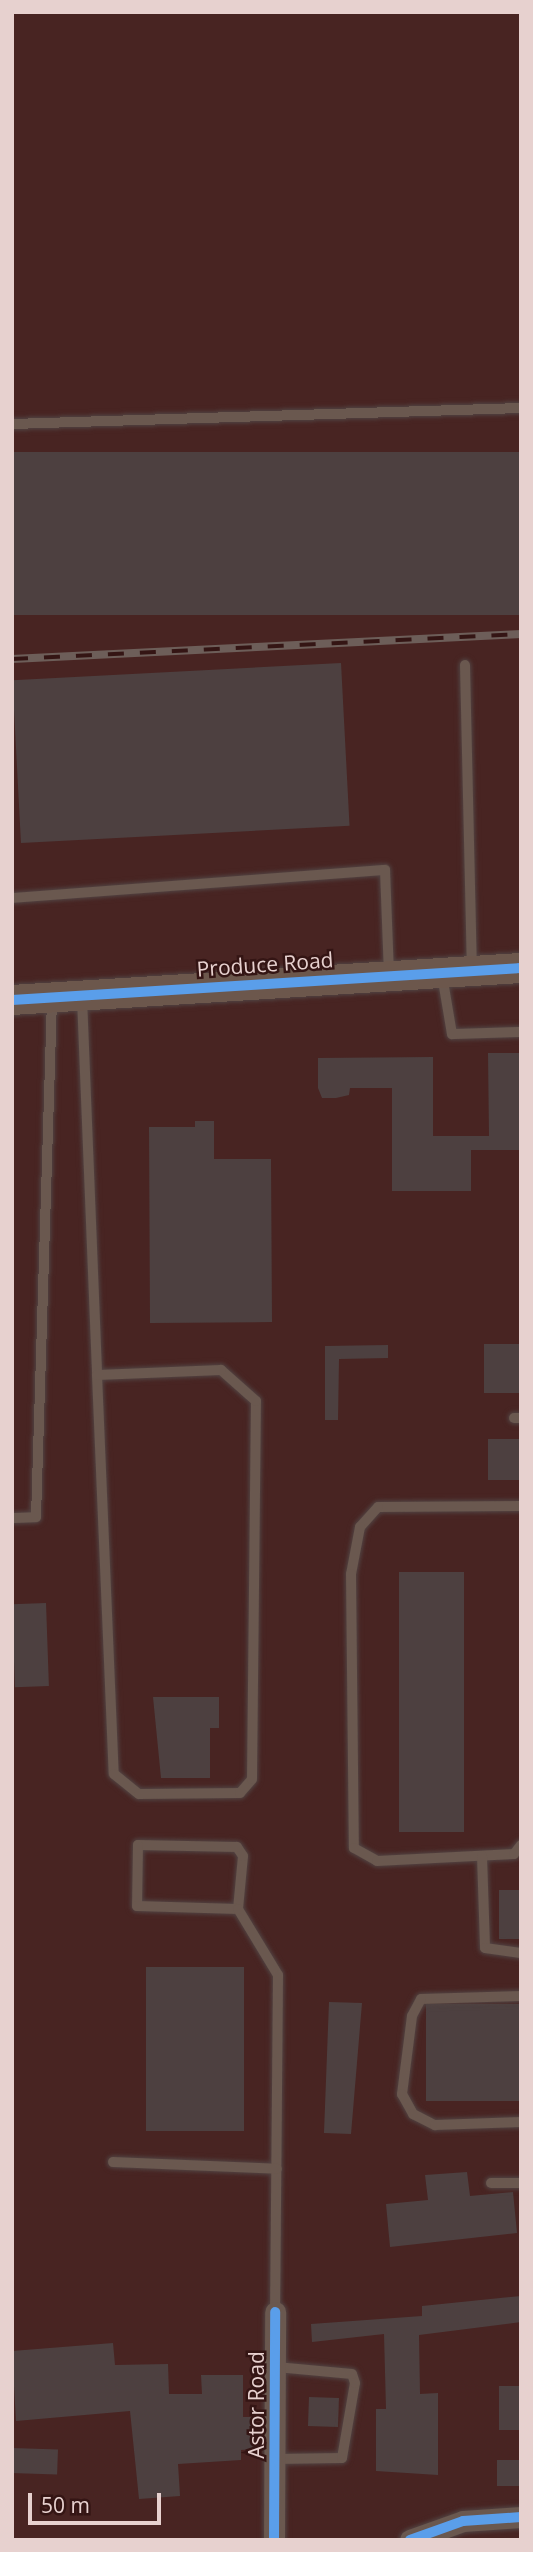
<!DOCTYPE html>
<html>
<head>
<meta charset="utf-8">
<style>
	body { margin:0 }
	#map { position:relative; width:533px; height:2552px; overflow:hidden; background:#372625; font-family:"Open Sans",sans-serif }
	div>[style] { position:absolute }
	.built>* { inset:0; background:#482422; transform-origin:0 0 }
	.building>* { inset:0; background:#4d4040; transform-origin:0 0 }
	.roads { filter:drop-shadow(0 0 2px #514342) drop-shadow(0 0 2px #514342) }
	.lane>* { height:10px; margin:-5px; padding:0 5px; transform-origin:5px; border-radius:5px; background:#6a584f }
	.street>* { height:21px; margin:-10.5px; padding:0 10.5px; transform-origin:10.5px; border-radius:10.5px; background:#6a584f }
	.secondary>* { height:30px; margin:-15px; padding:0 15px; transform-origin:15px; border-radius:15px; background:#6c574c }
	.rail>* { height:8px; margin-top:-4px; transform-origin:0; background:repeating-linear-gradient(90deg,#341514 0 16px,#6d5e59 0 32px); box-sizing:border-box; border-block:2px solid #6d5e59 }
	.cycleway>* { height:10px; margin:-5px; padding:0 5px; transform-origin:5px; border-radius:5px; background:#5a9eea }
	span { translate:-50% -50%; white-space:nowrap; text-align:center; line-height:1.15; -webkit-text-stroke:5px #341514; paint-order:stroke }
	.street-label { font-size:21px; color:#e7d1cf }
	.frame { position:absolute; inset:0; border:14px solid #e7d1cf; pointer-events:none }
	.scale { position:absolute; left:28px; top:2493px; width:133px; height:32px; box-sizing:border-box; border:4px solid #e7d1cf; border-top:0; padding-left:9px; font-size:21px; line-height:24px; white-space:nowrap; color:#e7d1cf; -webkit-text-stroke:5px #341514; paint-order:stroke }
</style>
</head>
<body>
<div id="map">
	<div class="built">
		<i style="left:12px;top:12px;width:509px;height:2528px"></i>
	</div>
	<div class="building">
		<i style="left:521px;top:452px;width:163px;height:510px;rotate:90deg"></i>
		<i style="left:341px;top:663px;width:163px;height:329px;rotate:87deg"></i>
		<i style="clip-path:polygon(488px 1053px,521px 1053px,521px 1150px,471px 1150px,471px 1191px,392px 1191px,392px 1088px,350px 1088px,349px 1095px,336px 1098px,322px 1098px,318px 1088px,318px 1058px,433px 1057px,433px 1136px,489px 1136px)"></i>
		<i style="clip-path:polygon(195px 1121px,214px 1121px,214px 1159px,271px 1159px,272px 1322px,150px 1323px,149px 1127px,195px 1127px)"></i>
		<i style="left:484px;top:1344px;width:37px;height:49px"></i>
		<i style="clip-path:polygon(388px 1345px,388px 1358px,339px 1359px,338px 1420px,325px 1420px,325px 1346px)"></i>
		<i style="left:488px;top:1439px;width:33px;height:41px"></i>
		<i style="left:399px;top:1572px;width:65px;height:260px"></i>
		<i style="left:46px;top:1603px;width:83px;height:34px;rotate:88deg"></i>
		<i style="clip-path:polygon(153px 1697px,219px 1697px,219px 1728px,210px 1728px,210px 1778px,161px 1778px)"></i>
		<i style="left:499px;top:1890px;width:22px;height:49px"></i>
		<i style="left:146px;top:1967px;width:98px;height:164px"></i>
		<i style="clip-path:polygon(329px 2002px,362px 2003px,351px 2134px,324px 2133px)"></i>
		<i style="left:521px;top:2004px;width:97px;height:95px;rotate:90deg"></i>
		<i style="clip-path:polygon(467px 2172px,470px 2196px,513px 2192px,517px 2233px,390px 2247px,386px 2204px,428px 2200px,425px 2175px)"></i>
		<i style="clip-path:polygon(521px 2296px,521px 2322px,419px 2335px,420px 2394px,438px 2393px,438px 2475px,376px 2471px,376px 2409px,386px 2409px,384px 2334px,312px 2342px,311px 2324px,422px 2316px,422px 2306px)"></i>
		<i style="clip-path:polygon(113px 2343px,115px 2365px,168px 2364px,169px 2394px,202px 2394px,201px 2375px,243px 2375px,243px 2417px,253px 2417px,255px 2449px,241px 2450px,241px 2460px,178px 2464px,180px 2496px,139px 2499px,130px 2411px,16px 2421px,12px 2351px)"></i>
		<i style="left:499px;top:2386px;width:22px;height:44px"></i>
		<i style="left:309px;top:2397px;width:30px;height:29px;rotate:2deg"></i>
		<i style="left:12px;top:2448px;width:46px;height:25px;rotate:2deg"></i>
		<i style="left:497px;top:2460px;width:24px;height:26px"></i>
	</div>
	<div class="roads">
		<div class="lane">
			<i style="left:12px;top:424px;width:509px;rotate:-1.8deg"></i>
			<i style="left:465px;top:665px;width:303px;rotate:88.7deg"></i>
			<i style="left:12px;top:898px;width:374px;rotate:-4.3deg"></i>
			<i style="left:385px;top:870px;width:103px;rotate:87.8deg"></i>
			<i style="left:442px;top:975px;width:60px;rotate:80.4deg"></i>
			<i style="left:452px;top:1034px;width:69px;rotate:-1.7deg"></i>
			<i style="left:82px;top:998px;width:377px;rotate:87.7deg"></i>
			<i style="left:97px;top:1375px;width:399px;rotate:87.6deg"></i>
			<i style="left:114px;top:1774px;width:32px;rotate:39deg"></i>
			<i style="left:139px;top:1794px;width:101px;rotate:-0.6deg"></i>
			<i style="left:240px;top:1793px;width:18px;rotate:-49deg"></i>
			<i style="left:252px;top:1779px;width:378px;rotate:-89.4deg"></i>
			<i style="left:256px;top:1401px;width:47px;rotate:-138.5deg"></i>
			<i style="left:221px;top:1370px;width:124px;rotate:177.7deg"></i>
			<i style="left:514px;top:1418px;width:7px"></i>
			<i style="left:521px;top:1506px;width:143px;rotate:179.6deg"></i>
			<i style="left:378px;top:1507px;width:27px;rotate:132deg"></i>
			<i style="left:360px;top:1527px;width:48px;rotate:100.8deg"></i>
			<i style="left:351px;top:1574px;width:274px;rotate:89.4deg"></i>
			<i style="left:354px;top:1848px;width:26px;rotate:29deg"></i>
			<i style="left:377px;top:1861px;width:137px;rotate:-2.9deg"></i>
			<i style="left:514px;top:1854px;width:11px;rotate:-52deg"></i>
			<i style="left:12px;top:1518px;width:24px;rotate:-2deg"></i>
			<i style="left:36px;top:1517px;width:517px;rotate:-88.23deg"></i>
			<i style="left:482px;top:1856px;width:92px;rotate:88.1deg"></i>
			<i style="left:485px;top:1948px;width:36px;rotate:8deg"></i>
			<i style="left:238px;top:1909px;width:53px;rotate:-84.6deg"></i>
			<i style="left:243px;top:1856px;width:11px;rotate:-124deg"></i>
			<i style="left:237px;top:1847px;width:99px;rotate:-178.8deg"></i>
			<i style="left:138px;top:1845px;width:61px;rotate:90.9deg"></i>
			<i style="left:137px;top:1906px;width:101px;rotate:1.7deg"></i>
			<i style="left:238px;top:1909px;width:77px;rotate:58.8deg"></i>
			<i style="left:278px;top:1975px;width:337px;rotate:90.5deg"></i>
			<i style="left:521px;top:1996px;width:100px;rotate:178.3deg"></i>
			<i style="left:421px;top:1999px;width:19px;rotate:118deg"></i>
			<i style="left:412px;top:2016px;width:79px;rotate:97.3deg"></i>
			<i style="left:402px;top:2094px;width:23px;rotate:61deg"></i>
			<i style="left:413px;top:2114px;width:25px;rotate:27deg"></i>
			<i style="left:435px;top:2125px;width:86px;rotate:-2deg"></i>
			<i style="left:113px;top:2162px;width:164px;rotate:2.4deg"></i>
			<i style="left:491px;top:2183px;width:30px"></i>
			<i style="left:275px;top:2459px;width:67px;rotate:-0.9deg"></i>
			<i style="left:342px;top:2458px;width:76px;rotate:-80.2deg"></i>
			<i style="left:355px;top:2383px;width:9px;rotate:-108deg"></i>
			<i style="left:352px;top:2374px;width:76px;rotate:-174.7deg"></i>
		</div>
		<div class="street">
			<i style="left:274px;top:2540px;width:228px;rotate:-89.7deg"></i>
			<i style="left:410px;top:2540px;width:56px;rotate:-19.7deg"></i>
			<i style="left:463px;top:2521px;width:58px;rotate:-3.9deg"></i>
		</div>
		<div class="secondary">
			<i style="left:12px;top:1000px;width:510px;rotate:-3.6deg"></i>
		</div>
	</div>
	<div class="rail">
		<i style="left:12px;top:659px;width:510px;rotate:-2.81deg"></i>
	</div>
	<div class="cycleway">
		<i style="left:12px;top:1000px;width:510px;rotate:-3.6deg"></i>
		<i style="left:274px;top:2540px;width:228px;rotate:-89.7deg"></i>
		<i style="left:410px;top:2540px;width:56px;rotate:-19.7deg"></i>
		<i style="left:463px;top:2521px;width:58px;rotate:-3.9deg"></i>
	</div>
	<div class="street-label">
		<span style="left:265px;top:964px;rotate:-4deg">Produce Road</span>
		<span style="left:256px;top:2405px;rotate:-90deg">Astor Road</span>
	</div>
	<div class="frame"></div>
	<div class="scale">50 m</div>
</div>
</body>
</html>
